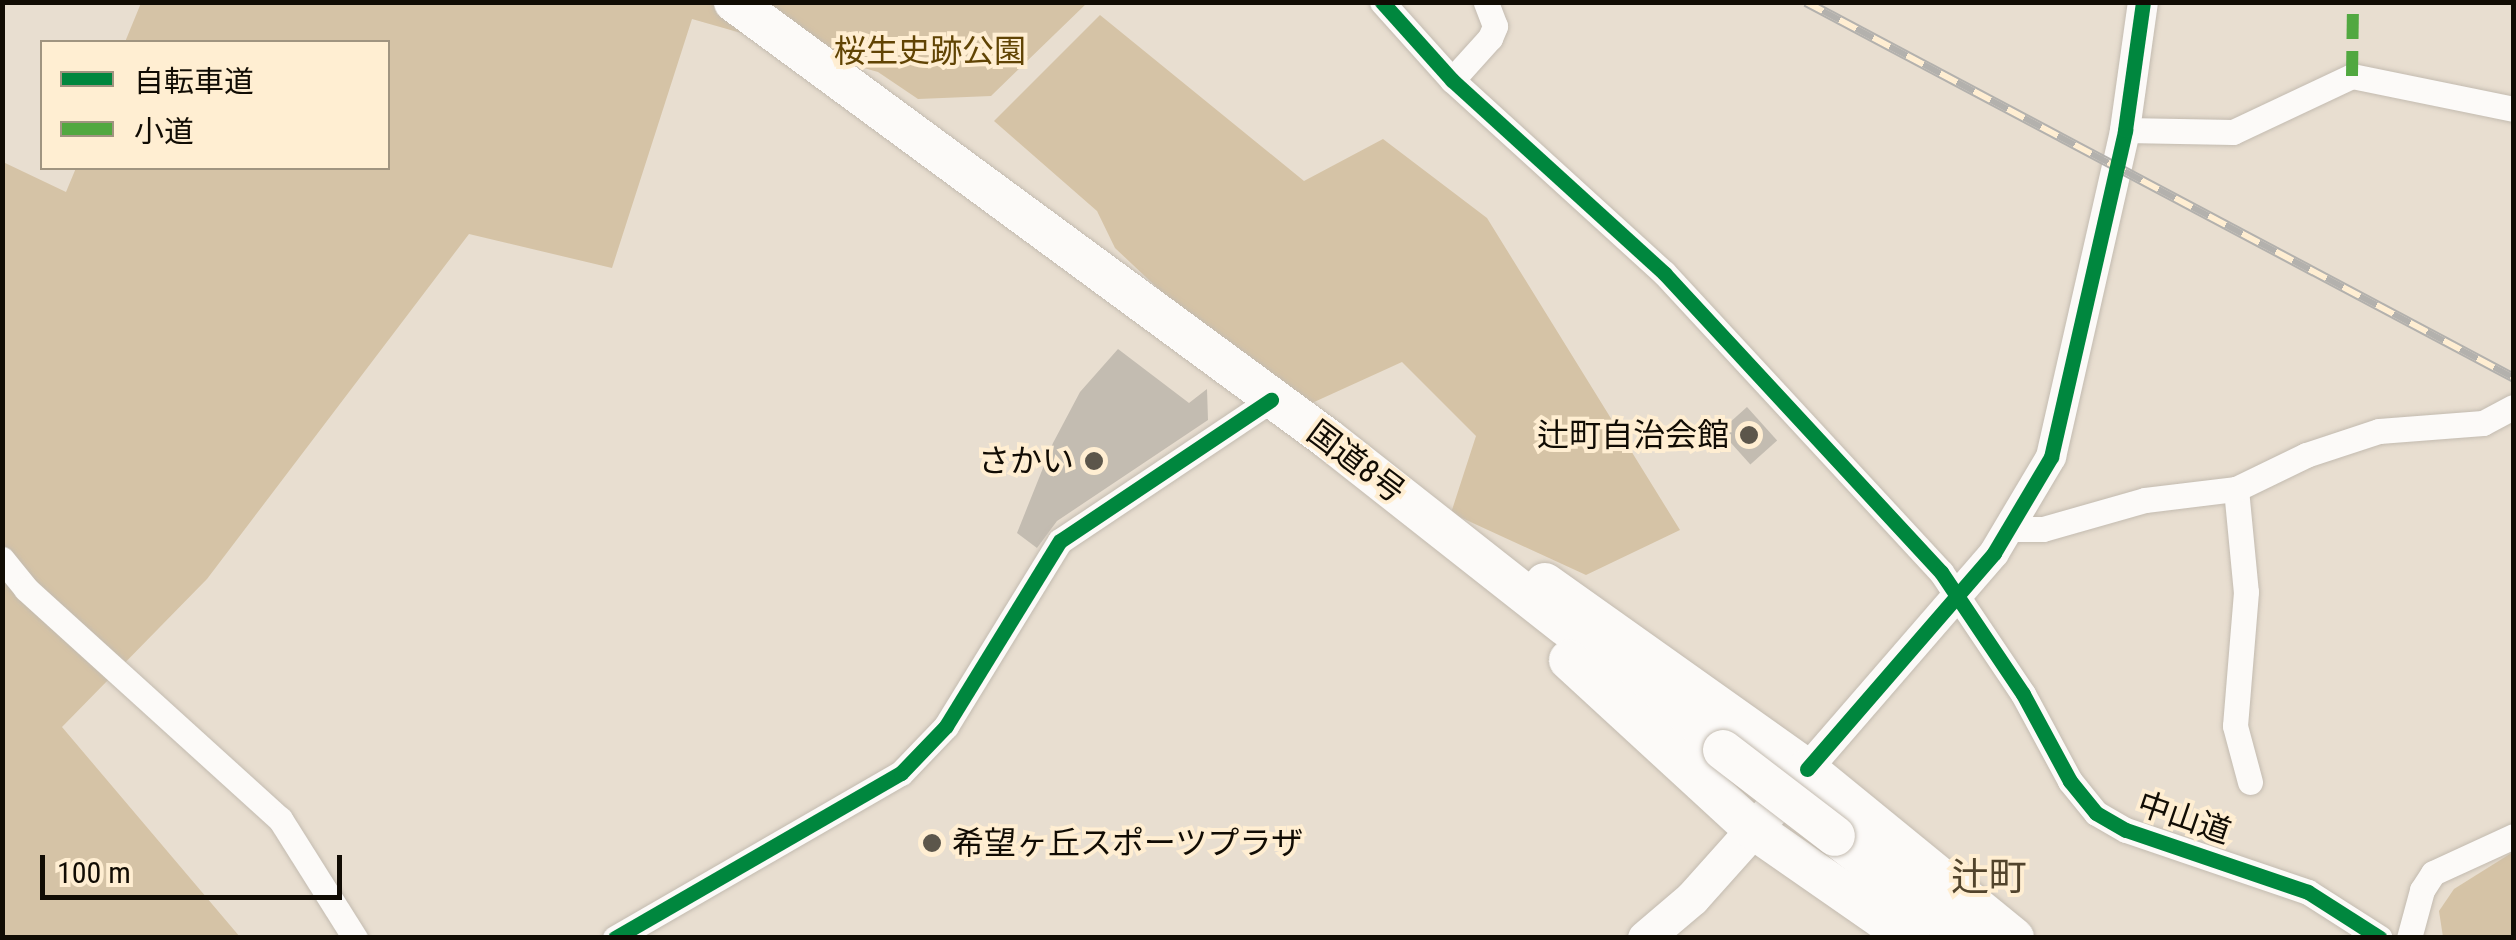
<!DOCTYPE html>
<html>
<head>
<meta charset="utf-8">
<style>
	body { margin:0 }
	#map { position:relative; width:2516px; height:940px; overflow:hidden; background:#e8ded0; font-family:"Roboto Condensed","Noto Sans JP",sans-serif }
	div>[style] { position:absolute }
	.green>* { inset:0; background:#d5c3a6 }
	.building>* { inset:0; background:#c3bcb1; transform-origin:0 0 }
	.roads { filter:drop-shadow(0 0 2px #c3bbb0) drop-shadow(0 0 2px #c3bbb0) }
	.minor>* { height:25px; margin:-12.5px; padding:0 12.5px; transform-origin:12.5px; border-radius:12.5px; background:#fcfaf8 }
	.tertiary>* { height:30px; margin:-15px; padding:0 15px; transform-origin:15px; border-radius:15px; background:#fcfaf8 }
	.secondary>* { height:35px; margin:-17.5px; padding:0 17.5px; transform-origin:17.5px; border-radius:17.5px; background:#fcfaf8 }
	.trunk>* { height:40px; margin:-20px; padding:0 20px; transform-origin:20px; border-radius:20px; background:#fcfaf8 }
	.rail>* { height:10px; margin-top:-5px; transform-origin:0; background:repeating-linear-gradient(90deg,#ffeed2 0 19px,#b3b1ad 0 38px); box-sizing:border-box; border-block:2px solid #b3b1ad }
	.bridges { filter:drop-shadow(0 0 2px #c3bbb0) drop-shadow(0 0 2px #c3bbb0) }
	.trunk-bridge>* { height:40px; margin:-20px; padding:0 20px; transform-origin:20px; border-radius:20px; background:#fcfaf8 }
	.quiet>* { height:12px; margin-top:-6px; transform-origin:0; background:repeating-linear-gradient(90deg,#51a840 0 25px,transparent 0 37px) }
	.cycleway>* { height:15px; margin:-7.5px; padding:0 7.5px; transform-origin:7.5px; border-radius:7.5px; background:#00873e }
	.dots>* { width:28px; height:28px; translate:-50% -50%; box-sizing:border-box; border:5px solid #ffeed2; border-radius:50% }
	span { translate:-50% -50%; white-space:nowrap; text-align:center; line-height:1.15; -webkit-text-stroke:8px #ffeed2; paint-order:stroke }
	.park-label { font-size:32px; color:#614404 }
	.poi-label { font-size:32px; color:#110c04 }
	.right { translate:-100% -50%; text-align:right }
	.left { translate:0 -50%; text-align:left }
	.street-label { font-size:32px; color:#110c04 }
	.quarter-label { font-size:38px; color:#52442c }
	.frame { position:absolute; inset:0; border:5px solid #110c04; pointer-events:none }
	.legend { position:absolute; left:40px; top:40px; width:350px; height:130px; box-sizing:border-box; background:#ffeed2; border:2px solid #a09480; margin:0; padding:12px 18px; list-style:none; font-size:30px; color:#110c04 }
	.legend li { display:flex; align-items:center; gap:20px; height:50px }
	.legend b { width:50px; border:2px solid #a09480 }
	.scale { position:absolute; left:40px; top:855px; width:302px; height:45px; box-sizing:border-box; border:5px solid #110c04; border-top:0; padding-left:12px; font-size:30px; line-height:35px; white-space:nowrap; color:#110c04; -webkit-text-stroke:8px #ffeed2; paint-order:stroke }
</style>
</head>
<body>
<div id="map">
	<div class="green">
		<i style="clip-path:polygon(141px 3px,1087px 3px,991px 96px,918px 99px,878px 72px,692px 19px,612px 268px,469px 234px,207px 579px,62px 727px,240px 937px,3px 938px,3px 162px,66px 192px,76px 168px,388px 168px,388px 42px,125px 42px)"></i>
		<i style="clip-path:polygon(1100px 15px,1304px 181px,1383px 139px,1487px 218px,1680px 530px,1586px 575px,1451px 513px,1476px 436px,1402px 362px,1290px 413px,1115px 248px,1097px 211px,994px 121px)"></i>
		<i style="clip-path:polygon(2513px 852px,2513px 937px,2443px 937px,2439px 911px,2454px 889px)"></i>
	</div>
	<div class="building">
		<i style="clip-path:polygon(1118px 349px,1189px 403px,1207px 389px,1208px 420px,1057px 521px,1037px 548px,1017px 533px,1053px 443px,1080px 392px)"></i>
		<i style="left:1747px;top:407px;width:45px;height:36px;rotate:48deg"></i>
	</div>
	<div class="roads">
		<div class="minor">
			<i style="left:1382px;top:2px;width:105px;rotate:48.1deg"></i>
			<i style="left:1452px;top:80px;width:287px;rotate:42.3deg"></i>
			<i style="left:1664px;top:273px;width:408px;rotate:47.2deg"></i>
			<i style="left:1941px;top:572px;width:147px;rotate:56.1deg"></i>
			<i style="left:2023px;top:694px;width:99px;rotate:61.6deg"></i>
			<i style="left:2070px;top:781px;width:41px;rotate:50.9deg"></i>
			<i style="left:2096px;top:813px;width:34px;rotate:30deg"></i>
			<i style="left:2126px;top:830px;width:192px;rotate:18.8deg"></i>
			<i style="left:2308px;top:892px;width:85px;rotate:32.6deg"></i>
			<i style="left:1452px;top:80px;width:57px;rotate:-47.9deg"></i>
			<i style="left:1490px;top:38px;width:13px;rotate:-67deg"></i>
			<i style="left:1495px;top:26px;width:26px;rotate:-111deg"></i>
			<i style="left:2125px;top:130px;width:108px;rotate:1.1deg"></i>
			<i style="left:2233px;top:132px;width:132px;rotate:-25.2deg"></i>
			<i style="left:2352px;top:76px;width:165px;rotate:11.5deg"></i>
			<i style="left:2236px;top:489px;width:103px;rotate:84.5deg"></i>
			<i style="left:2246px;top:592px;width:134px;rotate:94.7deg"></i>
			<i style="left:2235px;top:726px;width:58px;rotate:75deg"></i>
			<i style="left:2012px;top:529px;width:31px"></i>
			<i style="left:2043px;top:529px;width:106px;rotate:-15.9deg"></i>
			<i style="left:2145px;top:500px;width:92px;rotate:-6.9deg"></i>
			<i style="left:2236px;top:489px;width:78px;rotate:-25.9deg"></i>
			<i style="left:2306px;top:455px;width:77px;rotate:-18.2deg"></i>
			<i style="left:2379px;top:431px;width:104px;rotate:-4.4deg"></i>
			<i style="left:2483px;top:423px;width:34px;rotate:-28deg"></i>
			<i style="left:2px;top:559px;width:38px;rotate:51deg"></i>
			<i style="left:26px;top:589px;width:343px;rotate:42.2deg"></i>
			<i style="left:280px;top:819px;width:141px;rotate:57.8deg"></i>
			<i style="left:615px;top:938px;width:330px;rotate:-30deg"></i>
			<i style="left:901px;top:773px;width:65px;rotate:-46.2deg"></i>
			<i style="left:946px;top:726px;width:217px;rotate:-58.4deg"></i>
			<i style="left:1060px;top:541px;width:254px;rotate:-33.8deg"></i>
			<i style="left:2409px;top:938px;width:50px;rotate:-74.8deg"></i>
			<i style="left:2422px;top:890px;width:20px;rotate:-57deg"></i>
			<i style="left:2433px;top:873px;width:89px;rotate:-24.6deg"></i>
		</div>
		<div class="tertiary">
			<i style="left:1807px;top:769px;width:286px;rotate:-49.1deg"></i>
			<i style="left:1994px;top:553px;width:112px;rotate:-59.3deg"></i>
			<i style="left:2051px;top:457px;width:335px;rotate:-77.2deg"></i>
			<i style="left:2125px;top:130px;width:129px;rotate:-82deg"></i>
		</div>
		<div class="secondary">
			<i style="left:1645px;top:938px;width:62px;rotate:-40.4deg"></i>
			<i style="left:1692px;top:898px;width:162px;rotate:-48.2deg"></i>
		</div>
		<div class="trunk">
			<i style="left:734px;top:2px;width:737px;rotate:36.34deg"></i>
			<i style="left:1328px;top:439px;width:503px;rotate:38.21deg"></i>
			<i style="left:1545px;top:583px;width:321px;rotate:35.4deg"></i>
			<i style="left:1807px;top:769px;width:267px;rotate:39.2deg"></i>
			<i style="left:1569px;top:660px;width:250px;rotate:42.6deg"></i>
			<i style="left:1753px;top:829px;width:191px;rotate:34.8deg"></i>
			<i style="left:1835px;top:836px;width:166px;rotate:37.9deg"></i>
		</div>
	</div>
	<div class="rail">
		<i style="left:1806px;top:2px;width:802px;rotate:27.97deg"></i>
	</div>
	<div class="bridges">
		<div class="trunk-bridge">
			<i style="left:1723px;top:750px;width:141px;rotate:37.5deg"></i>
		</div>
	</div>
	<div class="quiet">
		<i style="left:2352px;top:76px;width:74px;rotate:-89.2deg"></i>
	</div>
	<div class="cycleway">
		<i style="left:1382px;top:2px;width:105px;rotate:48.1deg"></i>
		<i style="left:1452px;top:80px;width:287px;rotate:42.3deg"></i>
		<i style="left:1664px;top:273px;width:408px;rotate:47.2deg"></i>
		<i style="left:1941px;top:572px;width:147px;rotate:56.1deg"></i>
		<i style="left:2023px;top:694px;width:99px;rotate:61.6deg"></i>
		<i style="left:2070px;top:781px;width:41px;rotate:50.9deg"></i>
		<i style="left:2096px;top:813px;width:34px;rotate:30deg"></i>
		<i style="left:2126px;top:830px;width:192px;rotate:18.8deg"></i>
		<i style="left:2308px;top:892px;width:85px;rotate:32.6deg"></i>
		<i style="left:1807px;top:769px;width:286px;rotate:-49.1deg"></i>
		<i style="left:1994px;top:553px;width:112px;rotate:-59.3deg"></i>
		<i style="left:2051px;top:457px;width:335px;rotate:-77.2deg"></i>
		<i style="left:2125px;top:130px;width:129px;rotate:-82deg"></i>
		<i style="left:615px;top:938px;width:330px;rotate:-30deg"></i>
		<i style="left:901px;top:773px;width:65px;rotate:-46.2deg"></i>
		<i style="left:946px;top:726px;width:217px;rotate:-58.4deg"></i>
		<i style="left:1060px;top:541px;width:254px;rotate:-33.8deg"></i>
	</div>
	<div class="dots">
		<i style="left:1749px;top:435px;background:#5c564b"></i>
		<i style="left:1094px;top:461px;background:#5c564b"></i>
		<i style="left:932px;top:843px;background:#5c564b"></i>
	</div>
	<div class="park-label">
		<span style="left:930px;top:51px">桜生史跡公園</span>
	</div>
	<div class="poi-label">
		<span class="right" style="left:1729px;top:435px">辻町自治会館</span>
		<span class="right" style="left:1074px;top:461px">さかい</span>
		<span class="left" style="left:952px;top:843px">希望ヶ丘スポーツプラザ</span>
	</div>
	<div class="street-label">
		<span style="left:1356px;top:462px;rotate:37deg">国道8号</span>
		<span style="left:2184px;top:818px;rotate:19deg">中山道</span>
	</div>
	<div class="quarter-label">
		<span style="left:1989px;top:878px">辻町</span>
	</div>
	<div class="frame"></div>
	<ul class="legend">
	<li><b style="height:12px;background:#00873e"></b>自転車道</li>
	<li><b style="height:12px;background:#51a840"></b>小道</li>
	</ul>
	<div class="scale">100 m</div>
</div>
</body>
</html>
